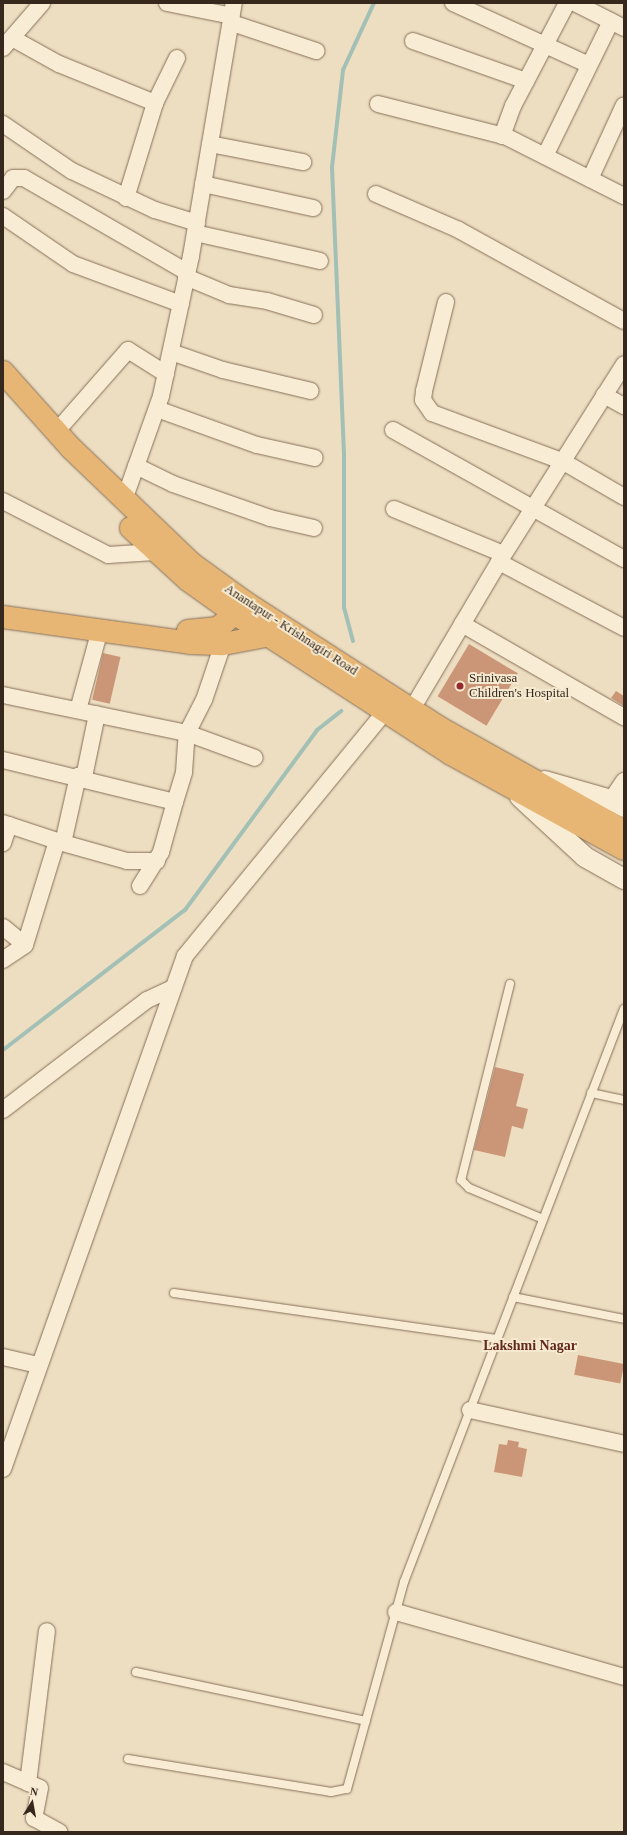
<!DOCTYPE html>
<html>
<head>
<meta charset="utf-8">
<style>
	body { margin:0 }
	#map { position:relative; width:627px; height:1835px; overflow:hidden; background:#eddec1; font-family:Georgia,serif }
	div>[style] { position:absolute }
	.stream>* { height:4px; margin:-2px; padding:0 2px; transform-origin:2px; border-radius:2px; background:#a3c0b6 }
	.building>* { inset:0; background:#cb9677; transform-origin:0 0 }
	.roads { filter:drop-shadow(0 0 1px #876f59) drop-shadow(0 0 1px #876f59) }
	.service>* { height:8px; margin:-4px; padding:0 4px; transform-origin:4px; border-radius:4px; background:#f8ecd4 }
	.minor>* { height:16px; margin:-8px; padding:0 8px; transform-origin:8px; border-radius:8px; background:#f8ecd4 }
	.tertiary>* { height:20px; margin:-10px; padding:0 10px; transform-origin:10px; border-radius:10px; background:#f8ecd4 }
	.trunk>* { height:22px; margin:-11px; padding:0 11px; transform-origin:11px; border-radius:11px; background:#e7b674 }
	.dots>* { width:11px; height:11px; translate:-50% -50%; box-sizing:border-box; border:2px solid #f5e9d0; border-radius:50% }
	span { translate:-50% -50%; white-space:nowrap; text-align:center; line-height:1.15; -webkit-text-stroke:4px #f5e9d0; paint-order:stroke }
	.street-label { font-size:13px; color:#36281d }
	.poi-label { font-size:13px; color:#36281d }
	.left { translate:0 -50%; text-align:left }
	.neighbourhood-label { font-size:14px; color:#63281d; font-weight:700 }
	.frame { position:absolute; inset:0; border:4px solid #36281d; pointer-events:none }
	.north { position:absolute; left:12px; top:1783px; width:40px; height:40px; -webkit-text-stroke:3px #f5e9d0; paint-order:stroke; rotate:11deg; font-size:11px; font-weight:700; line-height:16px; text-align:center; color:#36281d }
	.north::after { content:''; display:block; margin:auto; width:14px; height:18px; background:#36281d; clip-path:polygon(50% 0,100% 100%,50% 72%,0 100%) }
</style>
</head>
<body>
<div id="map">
	<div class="stream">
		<i style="left:353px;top:641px;width:34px;rotate:-105deg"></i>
		<i style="left:344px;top:608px;width:154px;rotate:-90deg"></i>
		<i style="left:344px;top:454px;width:287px;rotate:-92.4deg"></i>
		<i style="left:332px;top:167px;width:98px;rotate:-83.5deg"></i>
		<i style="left:343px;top:70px;width:74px;rotate:-65.2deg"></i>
		<i style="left:3px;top:1050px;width:230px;rotate:-37.6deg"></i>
		<i style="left:185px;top:910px;width:223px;rotate:-53.7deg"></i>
		<i style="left:317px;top:730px;width:31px;rotate:-38deg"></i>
	</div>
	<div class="building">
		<i style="left:469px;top:644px;width:57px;height:61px;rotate:31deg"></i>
		<i style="left:103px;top:653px;width:18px;height:48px;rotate:13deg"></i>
		<i style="clip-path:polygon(616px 691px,624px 696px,624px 706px,611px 698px)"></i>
		<i style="clip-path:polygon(495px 1067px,524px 1074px,516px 1106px,528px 1109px,523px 1129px,512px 1126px,505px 1157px,474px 1150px)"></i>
		<i style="left:578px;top:1355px;width:47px;height:20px;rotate:11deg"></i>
		<i style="clip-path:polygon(508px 1440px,519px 1442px,518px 1447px,527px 1449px,522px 1477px,494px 1472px,499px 1444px,507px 1445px)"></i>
	</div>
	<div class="roads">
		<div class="service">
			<i style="left:510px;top:984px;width:202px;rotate:104deg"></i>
			<i style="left:461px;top:1180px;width:11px;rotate:45deg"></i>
			<i style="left:469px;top:1188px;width:80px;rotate:22.7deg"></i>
			<i style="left:591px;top:1093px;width:34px;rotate:12deg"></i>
			<i style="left:174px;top:1293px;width:326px;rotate:8.1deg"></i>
			<i style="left:513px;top:1297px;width:113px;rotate:11.2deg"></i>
			<i style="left:136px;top:1672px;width:235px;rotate:12deg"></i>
			<i style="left:128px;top:1759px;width:206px;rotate:9.2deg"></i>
			<i style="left:331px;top:1792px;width:16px;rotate:-11deg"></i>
			<i style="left:347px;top:1789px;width:215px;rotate:-74.6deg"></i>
			<i style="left:404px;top:1582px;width:614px;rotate:-69deg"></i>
		</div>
		<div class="minor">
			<i style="left:167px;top:3px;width:66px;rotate:11.3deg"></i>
			<i style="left:453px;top:3px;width:149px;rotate:24.5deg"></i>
			<i style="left:575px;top:3px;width:55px;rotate:27deg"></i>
			<i style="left:232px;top:23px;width:89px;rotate:18.4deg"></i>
			<i style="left:12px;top:38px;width:54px;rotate:29deg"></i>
			<i style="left:59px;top:64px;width:104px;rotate:22.1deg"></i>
			<i style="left:413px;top:41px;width:120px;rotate:19.5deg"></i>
			<i style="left:3px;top:48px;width:60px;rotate:-49.1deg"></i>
			<i style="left:378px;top:104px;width:133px;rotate:14.3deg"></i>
			<i style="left:507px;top:137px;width:131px;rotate:26.8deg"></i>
			<i style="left:3px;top:124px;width:83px;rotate:34.3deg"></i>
			<i style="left:72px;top:171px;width:92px;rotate:25.2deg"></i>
			<i style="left:155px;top:210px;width:44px;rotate:17.2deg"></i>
			<i style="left:502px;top:136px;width:32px;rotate:-70deg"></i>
			<i style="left:513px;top:106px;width:116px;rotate:-62.3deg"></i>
			<i style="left:210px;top:144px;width:95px;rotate:11deg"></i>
			<i style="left:545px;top:156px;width:150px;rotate:-63.9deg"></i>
			<i style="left:590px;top:179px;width:81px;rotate:-65.3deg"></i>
			<i style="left:203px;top:184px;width:113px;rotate:12.3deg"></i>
			<i style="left:3px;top:191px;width:16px;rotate:-52deg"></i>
			<i style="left:13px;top:178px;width:11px"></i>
			<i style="left:24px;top:178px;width:188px;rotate:30deg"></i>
			<i style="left:376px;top:194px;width:90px;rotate:23.4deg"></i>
			<i style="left:459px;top:230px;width:188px;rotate:28.9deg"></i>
			<i style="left:126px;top:198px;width:99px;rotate:-73deg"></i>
			<i style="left:155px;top:103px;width:50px;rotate:-63.9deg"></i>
			<i style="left:3px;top:216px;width:85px;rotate:34.4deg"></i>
			<i style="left:73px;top:264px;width:115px;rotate:20.3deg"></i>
			<i style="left:195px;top:233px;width:128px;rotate:12.6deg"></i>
			<i style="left:186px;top:277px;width:47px;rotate:22.7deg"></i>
			<i style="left:229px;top:295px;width:38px;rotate:9deg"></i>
			<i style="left:267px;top:301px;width:49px;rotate:16.6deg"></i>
			<i style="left:446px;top:302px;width:92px;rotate:103.9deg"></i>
			<i style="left:424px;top:391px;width:9px;rotate:96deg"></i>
			<i style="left:423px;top:400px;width:16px;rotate:55deg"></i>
			<i style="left:432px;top:413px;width:139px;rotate:20.3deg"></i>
			<i style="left:562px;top:461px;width:72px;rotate:30.1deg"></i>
			<i style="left:171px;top:352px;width:55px;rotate:19.1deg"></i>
			<i style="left:223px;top:370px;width:90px;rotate:13.4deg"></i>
			<i style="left:604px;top:395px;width:23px;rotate:29deg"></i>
			<i style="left:157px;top:409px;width:106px;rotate:19.8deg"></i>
			<i style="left:257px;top:445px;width:59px;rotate:12.6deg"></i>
			<i style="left:393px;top:430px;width:265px;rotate:29.2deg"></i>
			<i style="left:56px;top:432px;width:109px;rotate:-48.7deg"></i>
			<i style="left:128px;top:350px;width:45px;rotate:32.3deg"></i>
			<i style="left:136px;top:466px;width:41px;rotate:25.9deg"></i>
			<i style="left:173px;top:484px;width:103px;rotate:19.3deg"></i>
			<i style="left:270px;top:518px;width:45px;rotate:12.8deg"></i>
			<i style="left:124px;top:500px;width:110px;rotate:-70.4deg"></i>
			<i style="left:161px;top:396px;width:143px;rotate:-77.9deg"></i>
			<i style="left:191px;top:256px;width:257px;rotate:-80.4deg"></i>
			<i style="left:3px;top:501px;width:118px;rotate:27.2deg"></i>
			<i style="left:108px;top:555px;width:47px;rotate:-3.7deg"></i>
			<i style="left:394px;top:509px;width:118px;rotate:22.4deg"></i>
			<i style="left:499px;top:562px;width:141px;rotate:27.8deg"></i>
			<i style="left:462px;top:624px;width:187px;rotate:29.9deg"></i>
			<i style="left:3px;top:695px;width:188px;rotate:11.7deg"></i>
			<i style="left:187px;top:733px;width:37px;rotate:-63deg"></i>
			<i style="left:204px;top:700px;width:59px;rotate:-71.3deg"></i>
			<i style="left:412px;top:709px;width:171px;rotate:-59.4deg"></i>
			<i style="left:499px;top:562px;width:234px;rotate:-57.7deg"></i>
			<i style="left:78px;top:710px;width:80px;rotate:-74.7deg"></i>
			<i style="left:3px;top:760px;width:177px;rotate:13.7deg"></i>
			<i style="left:175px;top:802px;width:31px;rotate:-73deg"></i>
			<i style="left:184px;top:772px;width:39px;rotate:-86deg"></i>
			<i style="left:187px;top:733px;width:72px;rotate:20.2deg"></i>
			<i style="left:84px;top:777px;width:64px;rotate:-78.3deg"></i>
			<i style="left:611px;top:800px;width:23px;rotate:-56deg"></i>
			<i style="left:3px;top:823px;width:63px;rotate:18.4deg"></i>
			<i style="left:63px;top:843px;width:69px;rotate:-77.4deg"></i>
			<i style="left:3px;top:843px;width:19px;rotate:-72deg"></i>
			<i style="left:63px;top:843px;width:66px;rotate:15.7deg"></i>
			<i style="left:127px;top:861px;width:30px"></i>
			<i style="left:140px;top:886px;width:40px;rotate:-58deg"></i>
			<i style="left:161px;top:852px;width:52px;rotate:-74.4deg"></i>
			<i style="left:3px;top:927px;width:28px;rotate:39deg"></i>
			<i style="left:25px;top:945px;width:27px;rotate:146deg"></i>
			<i style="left:25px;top:945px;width:109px;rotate:-72.9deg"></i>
			<i style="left:3px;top:1110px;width:181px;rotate:-37.4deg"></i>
			<i style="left:147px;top:1000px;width:29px;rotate:-25deg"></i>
			<i style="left:3px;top:1357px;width:37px;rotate:13deg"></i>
			<i style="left:470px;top:1410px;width:158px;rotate:12.4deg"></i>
			<i style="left:3px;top:1469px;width:544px;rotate:-70.47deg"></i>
			<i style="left:185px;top:956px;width:318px;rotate:-50.7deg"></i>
			<i style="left:396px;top:1612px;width:237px;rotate:15.9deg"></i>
			<i style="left:3px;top:1772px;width:40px;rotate:23.4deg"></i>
			<i style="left:40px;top:1788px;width:31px;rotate:101deg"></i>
			<i style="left:34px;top:1818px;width:29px;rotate:29deg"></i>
			<i style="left:28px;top:1783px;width:153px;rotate:-82.9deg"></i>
		</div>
		<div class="tertiary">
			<i style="left:545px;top:781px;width:69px;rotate:16.1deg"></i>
			<i style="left:611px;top:800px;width:15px;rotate:28deg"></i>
			<i style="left:520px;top:797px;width:88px;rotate:42.7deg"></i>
			<i style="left:585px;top:857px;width:45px;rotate:29.4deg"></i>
		</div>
		<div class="trunk">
			<i style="left:3px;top:372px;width:102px;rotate:48.2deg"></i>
			<i style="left:71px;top:448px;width:168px;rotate:43.8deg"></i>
			<i style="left:192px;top:564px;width:67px;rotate:35.8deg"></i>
			<i style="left:246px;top:603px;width:231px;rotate:32.8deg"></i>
			<i style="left:440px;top:728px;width:211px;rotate:29.2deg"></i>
			<i style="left:131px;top:528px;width:77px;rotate:42.4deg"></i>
			<i style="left:188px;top:580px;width:60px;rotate:35.5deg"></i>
			<i style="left:237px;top:615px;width:255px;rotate:33deg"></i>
			<i style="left:451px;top:754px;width:197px;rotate:28.8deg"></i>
			<i style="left:3px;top:617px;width:189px;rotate:7.9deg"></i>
			<i style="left:190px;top:643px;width:33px;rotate:2deg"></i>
			<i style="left:223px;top:644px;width:54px;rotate:-10.7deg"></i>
			<i style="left:188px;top:631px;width:30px;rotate:-6deg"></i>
			<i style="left:218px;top:628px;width:35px;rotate:-41deg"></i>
		</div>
	</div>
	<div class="dots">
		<i style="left:460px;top:686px;background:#95292e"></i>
	</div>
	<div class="street-label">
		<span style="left:291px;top:630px;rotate:33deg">Anantapur - Krishnagiri Road</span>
	</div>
	<div class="poi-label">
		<span class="left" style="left:469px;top:686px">Srinivasa<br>Children's Hospital</span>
	</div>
	<div class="neighbourhood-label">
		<span style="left:530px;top:1346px">Lakshmi Nagar</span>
	</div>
	<div class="frame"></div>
	<div class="north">N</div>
</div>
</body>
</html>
